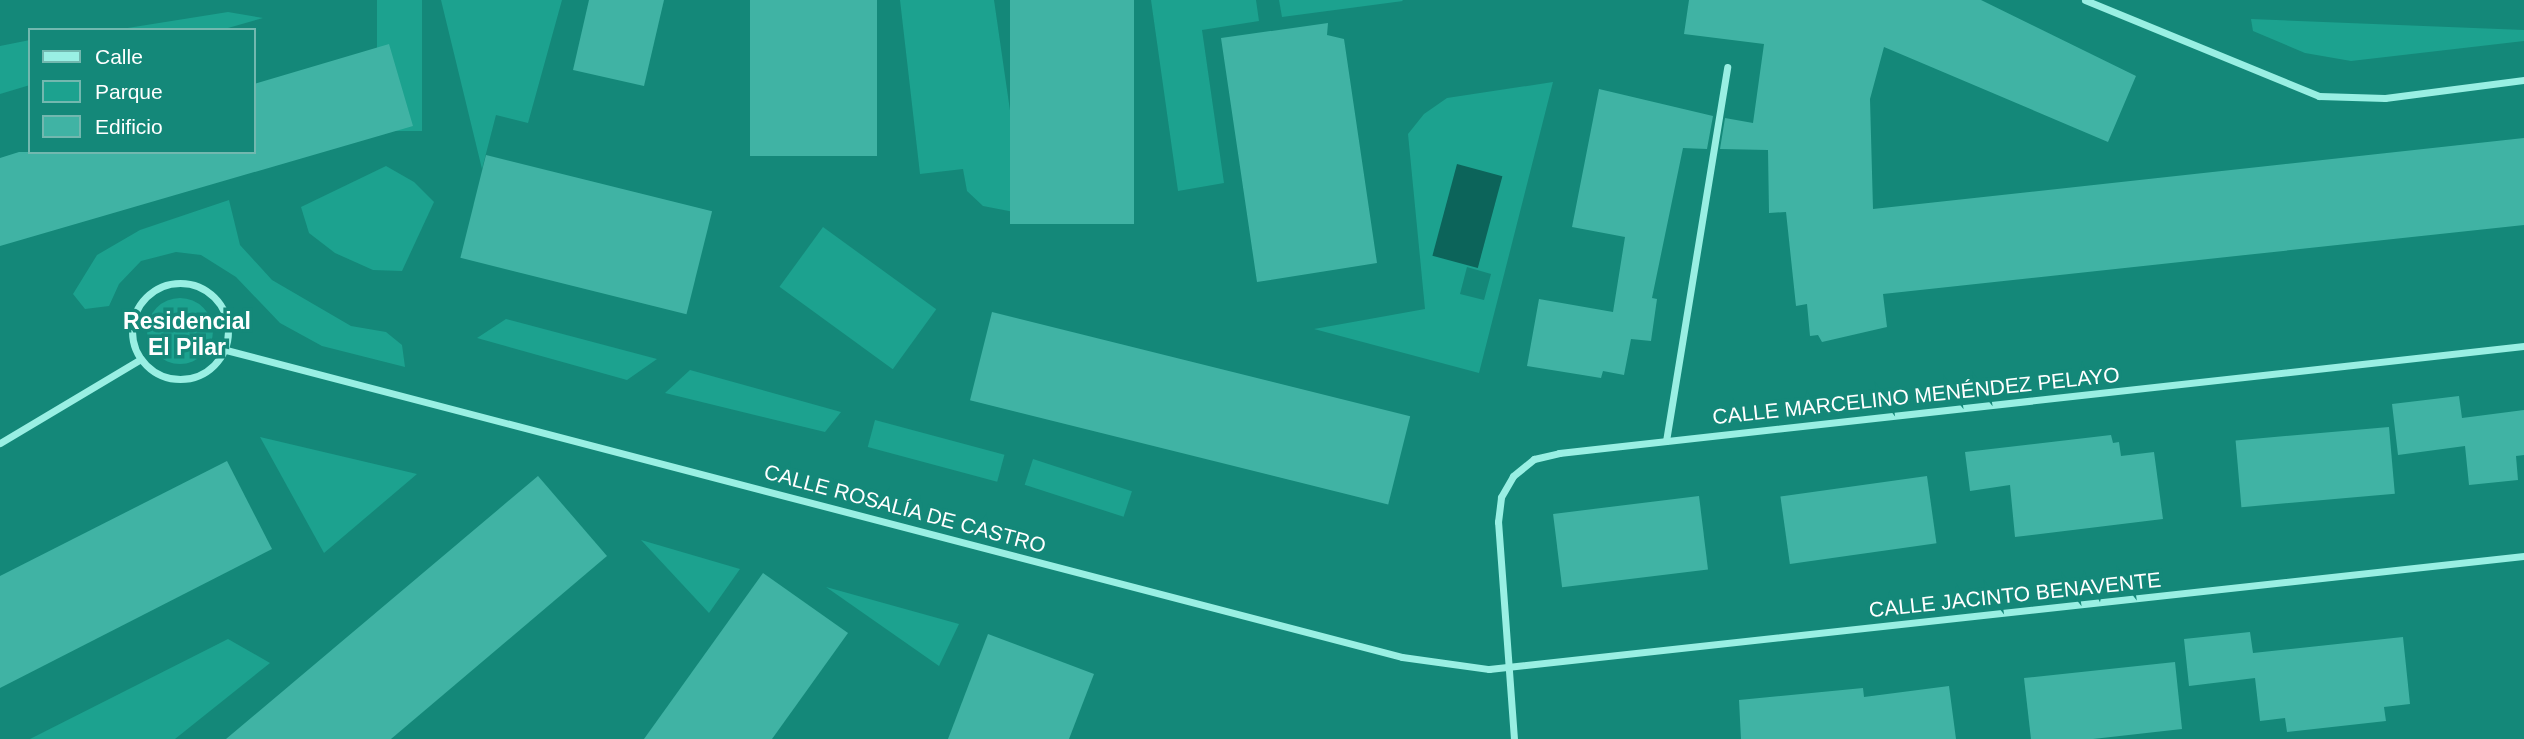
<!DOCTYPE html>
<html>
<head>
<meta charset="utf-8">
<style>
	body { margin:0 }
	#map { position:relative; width:2524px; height:739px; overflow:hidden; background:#148879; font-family:Arial,sans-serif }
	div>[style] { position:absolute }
	.green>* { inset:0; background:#1ca28f; transform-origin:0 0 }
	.round { border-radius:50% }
	.water>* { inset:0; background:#0c645a; transform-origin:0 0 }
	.building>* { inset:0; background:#40b3a4; transform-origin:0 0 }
	.street>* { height:7px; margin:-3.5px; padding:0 3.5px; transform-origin:3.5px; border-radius:3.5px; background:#99efe3 }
	.street>.ring { margin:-3.5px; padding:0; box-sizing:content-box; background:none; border:7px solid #99efe3; border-radius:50% }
	span { translate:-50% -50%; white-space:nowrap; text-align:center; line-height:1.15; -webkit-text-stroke:7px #148879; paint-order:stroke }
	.street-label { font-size:21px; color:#fff }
	.neighbourhood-label { font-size:23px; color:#fff; font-weight:700 }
	.legend { position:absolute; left:28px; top:28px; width:228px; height:126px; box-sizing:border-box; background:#148879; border:2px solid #72b8af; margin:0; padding:9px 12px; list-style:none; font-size:21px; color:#fff }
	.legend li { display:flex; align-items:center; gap:14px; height:35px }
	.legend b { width:35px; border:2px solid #72b8af }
</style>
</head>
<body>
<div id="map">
	<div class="green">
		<i style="left:377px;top:0;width:45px;height:131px"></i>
		<i style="clip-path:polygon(441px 0,562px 0,528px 123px,496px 115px,482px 169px)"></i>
		<i style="clip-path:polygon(900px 0,994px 0,1025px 214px,983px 206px,967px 191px,963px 169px,920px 174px)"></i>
		<i style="clip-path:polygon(1151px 0,1256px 0,1259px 21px,1202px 30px,1224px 183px,1178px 191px)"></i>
		<i style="clip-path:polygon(1279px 0,1402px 0,1403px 1px,1282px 17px)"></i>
		<i style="clip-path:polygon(228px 12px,263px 18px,221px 30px,115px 30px)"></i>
		<i style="clip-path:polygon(2251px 19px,2524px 30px,2524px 41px,2351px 61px,2305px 53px,2253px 31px)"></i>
		<i style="clip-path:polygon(30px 40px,30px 85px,0 94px,0 46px)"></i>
		<i style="clip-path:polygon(evenodd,1553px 82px,1479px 373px,1314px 329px,1425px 309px,1408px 134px,1424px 114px,1447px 98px,1553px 82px,1467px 267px,1491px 274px,1484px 300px,1460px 294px,1467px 267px)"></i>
		<i style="clip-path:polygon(386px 166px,414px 182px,434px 202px,402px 271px,373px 270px,335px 253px,309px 233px,301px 207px)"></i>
		<i style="clip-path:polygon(229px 200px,240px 245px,272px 280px,351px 326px,386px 332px,402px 345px,405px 367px,322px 346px,280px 323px,236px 277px,201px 255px,176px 252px,141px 261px,119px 284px,109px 306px,85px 309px,73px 294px,97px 255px,140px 230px)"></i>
		<i style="left:823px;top:227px;width:140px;height:74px;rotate:36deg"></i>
		<i class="round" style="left:147px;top:298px;width:66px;height:66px"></i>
		<i style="clip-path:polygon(506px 319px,657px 359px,627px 380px,477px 338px)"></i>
		<i style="clip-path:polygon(690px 370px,841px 412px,825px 432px,665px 393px)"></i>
		<i style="left:875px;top:420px;width:134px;height:28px;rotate:15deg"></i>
		<i style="clip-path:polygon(260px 437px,417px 474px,324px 553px)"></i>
		<i style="left:1033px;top:459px;width:104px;height:27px;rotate:18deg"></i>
		<i style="clip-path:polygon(641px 540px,740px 569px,709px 613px)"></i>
		<i style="clip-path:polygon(826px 587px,959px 624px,939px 666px)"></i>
		<i style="clip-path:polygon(228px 639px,270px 663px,175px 739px,30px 739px)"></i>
	</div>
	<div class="water">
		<i style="left:1457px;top:164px;width:47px;height:95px;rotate:15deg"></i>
	</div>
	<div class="building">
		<i style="clip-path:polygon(589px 0,664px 0,644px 86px,573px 70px)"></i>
		<i style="left:750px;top:0;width:127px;height:156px"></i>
		<i style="left:1010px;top:0;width:124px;height:224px"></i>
		<i style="clip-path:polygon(1689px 0,1981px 0,2136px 76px,2108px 142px,1884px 47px,1870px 99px,1873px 209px,2524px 138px,2524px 225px,1883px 294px,1887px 327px,1822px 342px,1818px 335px,1810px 336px,1807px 304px,1796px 306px,1786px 212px,1769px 213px,1768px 150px,1720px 149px,1725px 118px,1753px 123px,1764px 44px,1684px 34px)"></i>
		<i style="clip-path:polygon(1328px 23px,1327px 35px,1344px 39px,1377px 263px,1257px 282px,1221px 38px)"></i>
		<i style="clip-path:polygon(389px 44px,413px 126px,0 246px,0 158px,19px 152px,254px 152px,254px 84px)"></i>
		<i style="clip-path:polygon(1599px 89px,1713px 116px,1707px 149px,1683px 148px,1652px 298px,1657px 299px,1651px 341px,1631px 339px,1624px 375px,1603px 371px,1601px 378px,1527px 366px,1539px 299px,1613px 312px,1625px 237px,1572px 227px)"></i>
		<i style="left:486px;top:155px;width:233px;height:106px;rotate:14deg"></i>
		<i style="left:992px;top:312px;width:431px;height:91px;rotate:14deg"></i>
		<i style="clip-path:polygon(2459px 396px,2462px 418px,2524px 410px,2524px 455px,2516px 456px,2518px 480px,2469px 485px,2465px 446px,2398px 455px,2392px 404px)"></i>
		<i style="left:2389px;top:427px;width:67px;height:154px;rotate:85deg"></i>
		<i style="clip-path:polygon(2111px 435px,2113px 443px,2119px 442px,2121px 456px,2154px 452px,2163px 519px,2015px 537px,2010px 485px,1970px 491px,1965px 452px)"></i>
		<i style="clip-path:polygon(227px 461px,272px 549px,0 688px,0 576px)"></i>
		<i style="clip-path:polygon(538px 476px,607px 556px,391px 739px,226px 739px)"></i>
		<i style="left:1927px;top:476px;width:68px;height:148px;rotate:82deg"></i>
		<i style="left:1699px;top:496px;width:74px;height:147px;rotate:83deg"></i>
		<i style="clip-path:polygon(763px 573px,848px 633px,772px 739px,644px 739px)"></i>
		<i style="clip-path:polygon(2250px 632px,2253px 653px,2403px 637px,2410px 704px,2384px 707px,2386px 721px,2287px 732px,2285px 718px,2260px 721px,2255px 678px,2189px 686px,2184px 639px)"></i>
		<i style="clip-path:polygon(988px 634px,1094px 674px,1069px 739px,948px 739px)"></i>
		<i style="clip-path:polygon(2175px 662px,2182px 729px,2093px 739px,2031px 739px,2024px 678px)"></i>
		<i style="clip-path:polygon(1949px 686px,1956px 739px,1741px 739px,1739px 700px,1863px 688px,1864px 697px)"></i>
	</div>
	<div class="street">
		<i style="left:2085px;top:0;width:253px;rotate:22.3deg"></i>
		<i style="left:2319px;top:96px;width:66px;rotate:1.7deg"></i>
		<i style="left:2385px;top:98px;width:140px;rotate:-7.4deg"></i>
		<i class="ring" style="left:132px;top:283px;width:89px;height:89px"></i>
		<i style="left:226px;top:350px;width:1215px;rotate:14.63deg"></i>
		<i style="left:1402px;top:657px;width:88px;rotate:7.9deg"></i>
		<i style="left:1489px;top:669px;width:1041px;rotate:-6.23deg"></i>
		<i style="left:1666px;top:441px;width:379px;rotate:-80.7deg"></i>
		<i style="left:0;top:443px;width:164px;rotate:-30.8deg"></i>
		<i style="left:1514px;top:739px;width:218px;rotate:-94.2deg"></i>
		<i style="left:1498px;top:522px;width:25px;rotate:-83deg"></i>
		<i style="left:1501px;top:497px;width:24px;rotate:-60deg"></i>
		<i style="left:1513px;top:476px;width:27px;rotate:-39deg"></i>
		<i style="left:1534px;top:459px;width:26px;rotate:-13deg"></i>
		<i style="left:1559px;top:453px;width:971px;rotate:-6.33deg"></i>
	</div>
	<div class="street-label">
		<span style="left:1916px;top:396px;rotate:-6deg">CALLE MARCELINO MENÉNDEZ PELAYO</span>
		<span style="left:905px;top:509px;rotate:15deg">CALLE ROSALÍA DE CASTRO</span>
		<span style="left:2015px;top:595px;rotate:-6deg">CALLE JACINTO BENAVENTE</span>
	</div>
	<div class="neighbourhood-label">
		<span style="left:187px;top:334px">Residencial<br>El Pilar</span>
	</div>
	<ul class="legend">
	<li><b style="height:9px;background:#99efe3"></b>Calle</li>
	<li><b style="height:19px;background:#1ca28f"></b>Parque</li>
	<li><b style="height:19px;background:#40b3a4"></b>Edificio</li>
	</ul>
</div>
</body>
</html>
